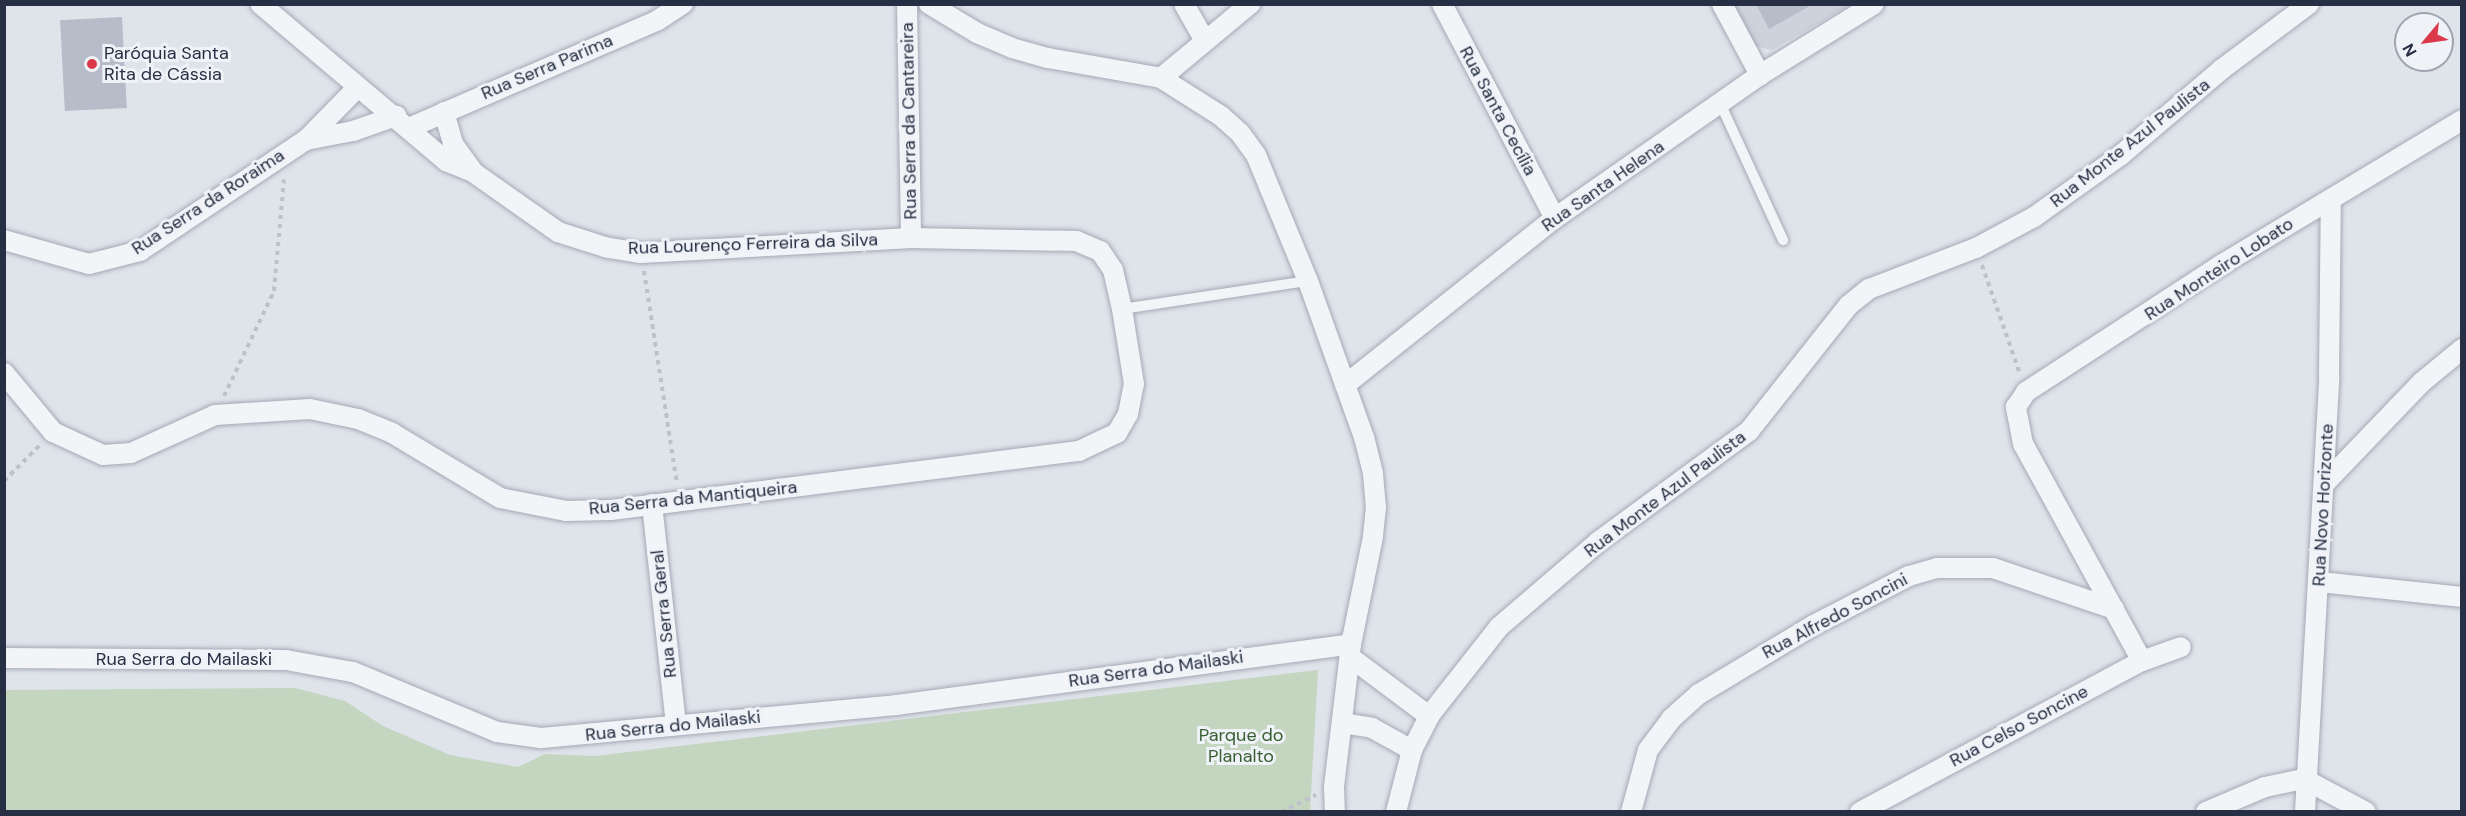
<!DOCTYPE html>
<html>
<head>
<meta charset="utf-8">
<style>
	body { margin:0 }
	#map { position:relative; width:2466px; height:816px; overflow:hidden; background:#dfe3ea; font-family:"DM Sans",sans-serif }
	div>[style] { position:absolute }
	.built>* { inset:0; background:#cdd2dc }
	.green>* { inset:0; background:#c4d5c0 }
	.building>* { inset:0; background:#b6bcc8; transform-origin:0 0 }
	.path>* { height:4px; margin-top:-2px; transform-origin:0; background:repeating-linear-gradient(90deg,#bdc1c9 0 4.5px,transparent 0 9px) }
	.roads { filter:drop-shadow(0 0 2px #a4a9b5) drop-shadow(0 0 2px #a4a9b5) }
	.lane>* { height:10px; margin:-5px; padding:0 5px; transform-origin:5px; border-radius:5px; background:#f2f4f8 }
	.street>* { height:20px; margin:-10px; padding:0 10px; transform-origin:10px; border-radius:10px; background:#f2f4f8 }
	.dots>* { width:16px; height:16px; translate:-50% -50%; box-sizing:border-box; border:3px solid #eff2f7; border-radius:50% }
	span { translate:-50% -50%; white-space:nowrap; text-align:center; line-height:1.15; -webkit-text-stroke:6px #eff2f7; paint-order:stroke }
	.poi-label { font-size:18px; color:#262f43 }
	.left { translate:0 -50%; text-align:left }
	.street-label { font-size:18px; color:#262f43 }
	.park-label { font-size:18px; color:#396032 }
	.frame { position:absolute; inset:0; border:6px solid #262f43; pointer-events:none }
	.north { position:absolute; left:2394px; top:12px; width:60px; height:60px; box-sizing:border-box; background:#eff2f7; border:2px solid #9fa4af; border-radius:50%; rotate:241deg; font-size:16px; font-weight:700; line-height:24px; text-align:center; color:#262f43 }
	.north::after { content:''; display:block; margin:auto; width:21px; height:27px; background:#db3849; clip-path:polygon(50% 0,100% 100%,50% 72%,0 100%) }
</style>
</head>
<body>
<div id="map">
	<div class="built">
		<i style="clip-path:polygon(1733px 5px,1850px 5px,1772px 50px,1754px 46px)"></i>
	</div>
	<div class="green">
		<i style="clip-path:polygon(1318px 670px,1310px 811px,5px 811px,5px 690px,295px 688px,345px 701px,383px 726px,450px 755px,518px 767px,545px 754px,595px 756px)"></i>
	</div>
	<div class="building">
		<i style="clip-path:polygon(1756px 4px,1813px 4px,1769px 29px)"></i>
		<i style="left:122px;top:17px;width:91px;height:62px;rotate:87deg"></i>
	</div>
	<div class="path">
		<i style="left:1982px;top:265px;width:115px;rotate:70.8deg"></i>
		<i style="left:644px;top:271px;width:215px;rotate:81.2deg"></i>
		<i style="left:224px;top:396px;width:116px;rotate:-64.5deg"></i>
		<i style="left:274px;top:291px;width:112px;rotate:-84.9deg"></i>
		<i style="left:4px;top:481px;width:51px;rotate:-45deg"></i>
		<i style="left:1281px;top:812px;width:39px;rotate:-26deg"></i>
	</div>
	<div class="roads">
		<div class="lane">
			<i style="left:1720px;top:103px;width:151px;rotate:65.3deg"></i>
			<i style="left:1122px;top:309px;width:188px;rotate:-8.6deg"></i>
		</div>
		<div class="street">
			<i style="left:907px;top:4px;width:234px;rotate:89deg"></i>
			<i style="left:929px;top:4px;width:56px;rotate:31.1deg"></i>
			<i style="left:977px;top:33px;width:38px;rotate:23deg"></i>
			<i style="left:1012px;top:48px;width:37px;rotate:16deg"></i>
			<i style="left:1048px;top:58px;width:115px;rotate:10deg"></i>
			<i style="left:1161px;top:78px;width:71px;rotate:32.3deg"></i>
			<i style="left:1221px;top:116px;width:25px;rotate:42deg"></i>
			<i style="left:1240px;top:133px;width:27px;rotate:54deg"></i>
			<i style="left:1256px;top:155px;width:136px;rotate:67.6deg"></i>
			<i style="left:1308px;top:281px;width:166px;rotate:70.3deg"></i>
			<i style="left:1364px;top:437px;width:38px;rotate:76deg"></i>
			<i style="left:1373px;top:474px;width:33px;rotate:85deg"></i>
			<i style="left:1376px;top:507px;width:30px;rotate:96deg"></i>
			<i style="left:1373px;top:537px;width:109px;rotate:101.6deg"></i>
			<i style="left:1351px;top:644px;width:144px;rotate:96.8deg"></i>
			<i style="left:1334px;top:787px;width:25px;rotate:88deg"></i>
			<i style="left:1184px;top:4px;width:40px;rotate:60.3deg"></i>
			<i style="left:1442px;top:4px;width:242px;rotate:62.2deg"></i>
			<i style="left:1722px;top:4px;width:81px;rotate:61.8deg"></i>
			<i style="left:1161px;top:78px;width:116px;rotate:-39.7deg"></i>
			<i style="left:444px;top:112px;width:33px;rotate:74deg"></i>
			<i style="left:453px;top:144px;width:34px;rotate:54deg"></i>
			<i style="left:409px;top:128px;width:271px;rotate:-23.4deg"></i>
			<i style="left:658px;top:20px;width:30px;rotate:-33deg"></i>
			<i style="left:306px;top:140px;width:48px;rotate:-10.8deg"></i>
			<i style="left:353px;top:131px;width:46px;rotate:-19.2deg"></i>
			<i style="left:4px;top:240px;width:88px;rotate:15.8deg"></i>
			<i style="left:89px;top:264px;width:53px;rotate:-14.3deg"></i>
			<i style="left:140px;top:251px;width:200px;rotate:-33.8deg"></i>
			<i style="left:306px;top:140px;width:73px;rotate:-45.6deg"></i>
			<i style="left:4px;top:373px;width:77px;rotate:50.3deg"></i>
			<i style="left:53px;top:432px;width:55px;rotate:24.7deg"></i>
			<i style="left:103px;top:455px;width:28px;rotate:-4deg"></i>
			<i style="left:131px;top:453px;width:92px;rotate:-24.3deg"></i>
			<i style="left:215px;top:415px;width:95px;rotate:-3.6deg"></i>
			<i style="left:310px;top:409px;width:49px;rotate:11.8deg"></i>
			<i style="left:358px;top:419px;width:37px;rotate:22deg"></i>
			<i style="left:392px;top:433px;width:126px;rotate:31deg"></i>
			<i style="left:500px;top:498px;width:67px;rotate:11.1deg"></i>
			<i style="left:566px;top:511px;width:45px;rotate:-1.3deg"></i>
			<i style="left:611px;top:510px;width:472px;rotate:-7.2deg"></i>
			<i style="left:1079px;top:451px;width:42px;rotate:-25.3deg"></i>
			<i style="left:1117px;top:433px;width:22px;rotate:-60deg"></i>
			<i style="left:1128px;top:414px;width:31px;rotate:-79deg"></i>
			<i style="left:1134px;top:384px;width:76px;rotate:-99.1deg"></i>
			<i style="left:1122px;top:309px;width:40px;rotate:-103deg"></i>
			<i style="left:1113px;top:270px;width:23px;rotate:-124deg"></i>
			<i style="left:1100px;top:251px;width:25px;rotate:-157deg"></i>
			<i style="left:1077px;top:241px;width:166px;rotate:-179deg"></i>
			<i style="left:911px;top:238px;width:270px;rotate:176.8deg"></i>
			<i style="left:641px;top:253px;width:36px;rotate:-171deg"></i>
			<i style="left:605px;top:247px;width:49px;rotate:-162.3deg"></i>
			<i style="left:558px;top:232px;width:104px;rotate:-144.8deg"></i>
			<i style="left:473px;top:172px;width:29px;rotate:-158deg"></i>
			<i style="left:446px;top:161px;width:243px;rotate:-139.8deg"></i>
			<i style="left:1345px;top:385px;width:268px;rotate:-38.5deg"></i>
			<i style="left:1555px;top:218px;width:250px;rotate:-34.9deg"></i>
			<i style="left:1760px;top:75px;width:134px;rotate:-31.9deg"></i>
			<i style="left:2325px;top:483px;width:140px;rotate:-46.2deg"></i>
			<i style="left:2422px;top:382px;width:52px;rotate:-39.5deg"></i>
			<i style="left:652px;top:504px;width:221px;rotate:83.8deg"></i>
			<i style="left:2320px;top:582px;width:143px;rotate:6deg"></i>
			<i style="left:1350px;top:657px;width:99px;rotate:36.8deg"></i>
			<i style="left:4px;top:658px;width:282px;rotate:0.4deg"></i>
			<i style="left:286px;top:660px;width:68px;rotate:10.2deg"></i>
			<i style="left:353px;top:672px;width:156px;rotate:22.6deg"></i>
			<i style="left:497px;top:732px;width:44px;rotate:7.8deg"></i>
			<i style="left:541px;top:738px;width:357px;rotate:-5.3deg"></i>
			<i style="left:896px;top:705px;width:459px;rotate:-7.6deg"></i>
			<i style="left:2142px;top:661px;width:247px;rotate:-118.7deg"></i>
			<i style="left:2023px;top:444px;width:38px;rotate:-101deg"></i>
			<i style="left:2016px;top:407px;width:18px;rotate:-56deg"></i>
			<i style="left:2026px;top:392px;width:233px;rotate:-33.1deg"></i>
			<i style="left:2221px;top:265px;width:281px;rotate:-31deg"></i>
			<i style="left:1342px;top:723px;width:30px;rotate:9deg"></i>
			<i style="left:1372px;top:728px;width:46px;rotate:28.8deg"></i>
			<i style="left:2304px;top:779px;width:70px;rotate:28deg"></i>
			<i style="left:1396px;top:812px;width:64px;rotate:-75.5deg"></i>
			<i style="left:1412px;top:750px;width:38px;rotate:-63deg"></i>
			<i style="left:1429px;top:716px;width:113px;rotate:-51.8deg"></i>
			<i style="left:1499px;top:627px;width:130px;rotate:-40.6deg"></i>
			<i style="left:1598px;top:542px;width:187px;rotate:-36.3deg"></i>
			<i style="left:1749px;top:431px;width:161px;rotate:-51.6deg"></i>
			<i style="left:1849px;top:305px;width:26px;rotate:-39deg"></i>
			<i style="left:1869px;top:289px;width:115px;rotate:-21deg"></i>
			<i style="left:1976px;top:248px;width:66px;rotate:-28.1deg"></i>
			<i style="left:2034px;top:217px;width:107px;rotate:-35.5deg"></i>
			<i style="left:2121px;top:155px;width:133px;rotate:-40.4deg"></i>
			<i style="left:2222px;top:69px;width:109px;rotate:-36.8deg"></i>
			<i style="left:1631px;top:812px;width:64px;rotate:-74.7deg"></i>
			<i style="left:1648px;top:750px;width:39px;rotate:-53deg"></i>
			<i style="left:1671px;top:719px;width:38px;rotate:-42deg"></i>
			<i style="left:1699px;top:694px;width:132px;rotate:-31deg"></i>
			<i style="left:1812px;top:626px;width:109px;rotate:-27.3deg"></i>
			<i style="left:1909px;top:576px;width:29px;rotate:-16deg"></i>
			<i style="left:1937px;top:568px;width:56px"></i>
			<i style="left:1993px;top:568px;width:128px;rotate:18.7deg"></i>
			<i style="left:1860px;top:812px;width:320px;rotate:-28.2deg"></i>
			<i style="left:2142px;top:661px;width:41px;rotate:-19.7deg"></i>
			<i style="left:2206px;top:812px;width:64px;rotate:-23deg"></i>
			<i style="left:2265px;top:787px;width:40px;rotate:-12deg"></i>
			<i style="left:2305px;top:812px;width:437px;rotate:-86.8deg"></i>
			<i style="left:2329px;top:376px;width:177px;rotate:-89.4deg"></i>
		</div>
	</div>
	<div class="dots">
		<i style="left:92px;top:64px;background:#db3849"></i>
	</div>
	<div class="poi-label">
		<span class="left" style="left:104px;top:64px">Paróquia Santa<br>Rita de Cássia</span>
	</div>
	<div class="street-label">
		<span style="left:547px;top:67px;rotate:-23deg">Rua Serra Parima</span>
		<span style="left:1498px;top:111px;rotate:62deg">Rua Santa Cecília</span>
		<span style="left:909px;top:121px;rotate:-91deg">Rua Serra da Cantareira</span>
		<span style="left:2130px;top:143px;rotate:-38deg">Rua Monte Azul Paulista</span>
		<span style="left:1603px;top:186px;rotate:-35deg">Rua Santa Helena</span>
		<span style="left:208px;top:202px;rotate:-33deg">Rua Serra da Roraima</span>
		<span style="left:753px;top:244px;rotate:-2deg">Rua Lourenço Ferreira da Silva</span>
		<span style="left:2219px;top:269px;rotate:-33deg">Rua Monteiro Lobato</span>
		<span style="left:1665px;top:494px;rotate:-37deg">Rua Monte Azul Paulista</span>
		<span style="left:693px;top:498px;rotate:-6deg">Rua Serra da Mantiqueira</span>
		<span style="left:2323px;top:505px;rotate:-87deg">Rua Novo Horizonte</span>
		<span style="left:664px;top:614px;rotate:-96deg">Rua Serra Geral</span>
		<span style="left:1835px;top:616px;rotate:-28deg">Rua Alfredo Soncini</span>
		<span style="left:184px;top:659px">Rua Serra do Mailaski</span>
		<span style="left:1156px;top:669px;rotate:-8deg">Rua Serra do Mailaski</span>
		<span style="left:673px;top:726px;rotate:-6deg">Rua Serra do Mailaski</span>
		<span style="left:2019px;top:726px;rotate:-28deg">Rua Celso Soncine</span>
	</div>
	<div class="park-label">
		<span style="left:1241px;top:746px">Parque do<br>Planalto</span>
	</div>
	<div class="frame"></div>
	<div class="north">N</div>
</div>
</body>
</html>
